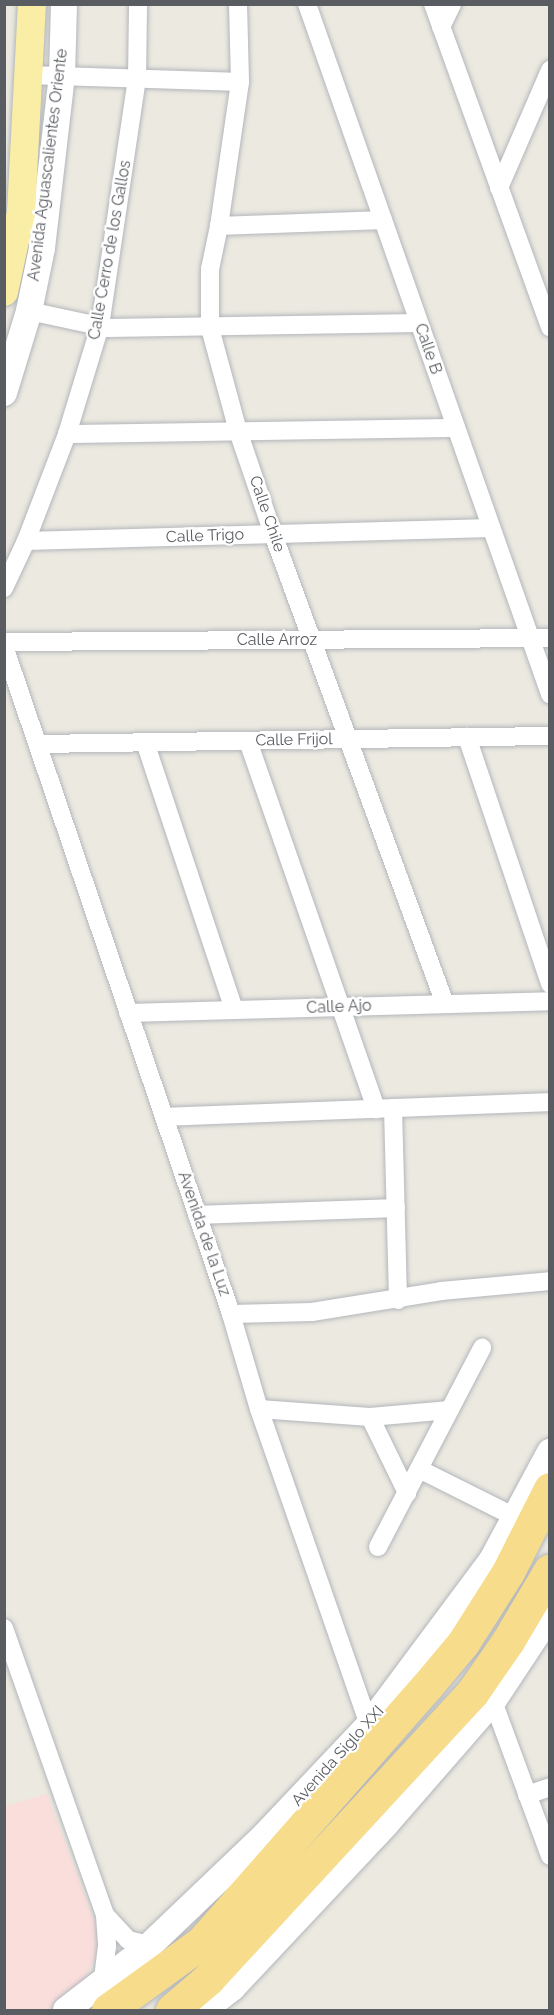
<!DOCTYPE html>
<html>
<head>
<meta charset="utf-8">
<style>
	body { margin:0 }
	#map { position:relative; width:554px; height:2015px; overflow:hidden; background:#ebe9e0; font-family:Raleway,sans-serif }
	div>[style] { position:absolute }
	.medical>* { inset:0; background:#f9dedc }
	.roads { filter:drop-shadow(0 0 2px #b3b6bb) drop-shadow(0 0 2px #b3b6bb) }
	.street>* { height:18px; margin:-9px; padding:0 9px; transform-origin:9px; border-radius:9px; background:#fff }
	.secondary>* { height:26px; margin:-13px; padding:0 13px; transform-origin:13px; border-radius:13px; background:#fff }
	.primary>* { height:28px; margin:-14px; padding:0 14px; transform-origin:14px; border-radius:14px; background:#faeda6 }
	.highway>* { height:33px; margin:-16.5px; padding:0 16.5px; transform-origin:16.5px; border-radius:16.5px; background:#f7dc8c }
	span { translate:-50% -50%; white-space:nowrap; text-align:center; line-height:1.15; -webkit-text-stroke:4.5px #fff; paint-order:stroke }
	.street-label { font-size:16px; color:#595c61 }
	.frame { position:absolute; inset:0; border:6px solid #595c61; pointer-events:none }
</style>
</head>
<body>
<div id="map">
	<div class="medical">
		<i style="clip-path:polygon(47px 1794px,101px 1939px,94px 1961px,79px 1988px,67px 2001px,51px 2010px,5px 2010px,5px 1806px)"></i>
	</div>
	<div class="roads">
		<div class="street">
			<i style="left:238px;top:4px;width:78px;rotate:88.5deg"></i>
			<i style="left:240px;top:82px;width:146px;rotate:98.3deg"></i>
			<i style="left:219px;top:226px;width:44px;rotate:101.8deg"></i>
			<i style="left:210px;top:269px;width:59px;rotate:90deg"></i>
			<i style="left:210px;top:328px;width:107px;rotate:74.8deg"></i>
			<i style="left:238px;top:431px;width:109px;rotate:71.2deg"></i>
			<i style="left:273px;top:534px;width:500px;rotate:69.9deg"></i>
			<i style="left:307px;top:4px;width:732px;rotate:70.6deg"></i>
			<i style="left:433px;top:4px;width:344px;rotate:70.1deg"></i>
			<i style="left:441px;top:27px;width:25px;rotate:-64deg"></i>
			<i style="left:29px;top:75px;width:211px;rotate:1.9deg"></i>
			<i style="left:499px;top:188px;width:129px;rotate:-66.6deg"></i>
			<i style="left:219px;top:226px;width:164px;rotate:-2.1deg"></i>
			<i style="left:29px;top:311px;width:81px;rotate:12.1deg"></i>
			<i style="left:108px;top:328px;width:311px;rotate:-0.9deg"></i>
			<i style="left:67px;top:434px;width:389px;rotate:-0.9deg"></i>
			<i style="left:26px;top:541px;width:465px;rotate:-1.6deg"></i>
			<i style="left:4px;top:588px;width:52px;rotate:-64.9deg"></i>
			<i style="left:26px;top:541px;width:115px;rotate:-69deg"></i>
			<i style="left:67px;top:434px;width:113px;rotate:-73deg"></i>
			<i style="left:100px;top:326px;width:250px;rotate:-81.5deg"></i>
			<i style="left:137px;top:79px;width:75px;rotate:-89.2deg"></i>
			<i style="left:4px;top:642px;width:546px;rotate:-0.42deg"></i>
			<i style="left:4px;top:646px;width:706px;rotate:71.23deg"></i>
			<i style="left:231px;top:1314px;width:99px;rotate:73.6deg"></i>
			<i style="left:259px;top:1409px;width:335px;rotate:70.8deg"></i>
			<i style="left:467px;top:737px;width:261px;rotate:71.4deg"></i>
			<i style="left:248px;top:741px;width:390px;rotate:70.8deg"></i>
			<i style="left:145px;top:742px;width:282px;rotate:71.6deg"></i>
			<i style="left:38px;top:744px;width:512px;rotate:-0.9deg"></i>
			<i style="left:128px;top:1013px;width:422px;rotate:-1.6deg"></i>
			<i style="left:393px;top:1108px;width:192px;rotate:88.5deg"></i>
			<i style="left:164px;top:1117px;width:386px;rotate:-2.2deg"></i>
			<i style="left:197px;top:1215px;width:199px;rotate:-2deg"></i>
			<i style="left:231px;top:1314px;width:81px;rotate:-1.4deg"></i>
			<i style="left:312px;top:1312px;width:131px;rotate:-9.2deg"></i>
			<i style="left:441px;top:1291px;width:109px;rotate:-5.2deg"></i>
			<i style="left:259px;top:1409px;width:111px;rotate:4.1deg"></i>
			<i style="left:370px;top:1417px;width:80px;rotate:-5deg"></i>
			<i style="left:370px;top:1417px;width:85px;rotate:64deg"></i>
			<i style="left:419px;top:1469px;width:107px;rotate:26.6deg"></i>
			<i style="left:378px;top:1547px;width:225px;rotate:-62.4deg"></i>
			<i style="left:4px;top:1628px;width:304px;rotate:70.6deg"></i>
			<i style="left:105px;top:1915px;width:31px;rotate:86deg"></i>
			<i style="left:107px;top:1946px;width:38px;rotate:97deg"></i>
			<i style="left:493px;top:1701px;width:165px;rotate:69.8deg"></i>
			<i style="left:527px;top:1795px;width:24px;rotate:-19deg"></i>
			<i style="left:105px;top:1915px;width:34px;rotate:47deg"></i>
			<i style="left:128px;top:1940px;width:23px;rotate:13deg"></i>
		</div>
		<div class="secondary">
			<i style="left:4px;top:393px;width:86px;rotate:-73deg"></i>
			<i style="left:29px;top:311px;width:64px;rotate:-78.3deg"></i>
			<i style="left:42px;top:248px;width:173px;rotate:-83.4deg"></i>
			<i style="left:62px;top:76px;width:72px;rotate:-88.4deg"></i>
			<i style="left:66px;top:2010px;width:106px;rotate:-37.7deg"></i>
			<i style="left:150px;top:1945px;width:159px;rotate:-43.7deg"></i>
			<i style="left:265px;top:1835px;width:151px;rotate:-46.6deg"></i>
			<i style="left:369px;top:1725px;width:206px;rotate:-53.3deg"></i>
			<i style="left:492px;top:1560px;width:123px;rotate:-61.8deg"></i>
			<i style="left:204px;top:2010px;width:36px;rotate:-38deg"></i>
			<i style="left:232px;top:1988px;width:225px;rotate:-46.8deg"></i>
			<i style="left:386px;top:1824px;width:163px;rotate:-49deg"></i>
			<i style="left:493px;top:1701px;width:103px;rotate:-56.5deg"></i>
		</div>
		<div class="primary">
			<i style="left:4px;top:292px;width:81px;rotate:-77.9deg"></i>
			<i style="left:21px;top:213px;width:209px;rotate:-87deg"></i>
		</div>
		<div class="highway">
			<i style="left:108px;top:2010px;width:116px;rotate:-35.9deg"></i>
			<i style="left:202px;top:1942px;width:341px;rotate:-48.7deg"></i>
			<i style="left:427px;top:1686px;width:56px;rotate:-50.1deg"></i>
			<i style="left:463px;top:1643px;width:84px;rotate:-57.6deg"></i>
			<i style="left:508px;top:1572px;width:93px;rotate:-63.2deg"></i>
			<i style="left:172px;top:2010px;width:48px;rotate:-40.7deg"></i>
			<i style="left:208px;top:1979px;width:389px;rotate:-47.3deg"></i>
			<i style="left:472px;top:1693px;width:63px;rotate:-55.3deg"></i>
			<i style="left:508px;top:1641px;width:82px;rotate:-59.4deg"></i>
		</div>
	</div>
	<div class="street-label">
		<span style="left:48px;top:165px;rotate:-83deg">Avenida Aguascalientes Oriente</span>
		<span style="left:110px;top:250px;rotate:-80deg">Calle Cerro de los Gallos</span>
		<span style="left:428px;top:349px;rotate:71deg">Calle B</span>
		<span style="left:267px;top:514px;rotate:71deg">Calle Chile</span>
		<span style="left:205px;top:536px;rotate:-2deg">Calle Trigo</span>
		<span style="left:277px;top:640px">Calle Arroz</span>
		<span style="left:294px;top:740px;rotate:-1deg">Calle Frijol</span>
		<span style="left:339px;top:1007px;rotate:-2deg">Calle Ajo</span>
		<span style="left:204px;top:1234px;rotate:71deg">Avenida de la Luz</span>
		<span style="left:338px;top:1756px;rotate:-48deg">Avenida Siglo XXI</span>
	</div>
	<div class="frame"></div>
</div>
</body>
</html>
